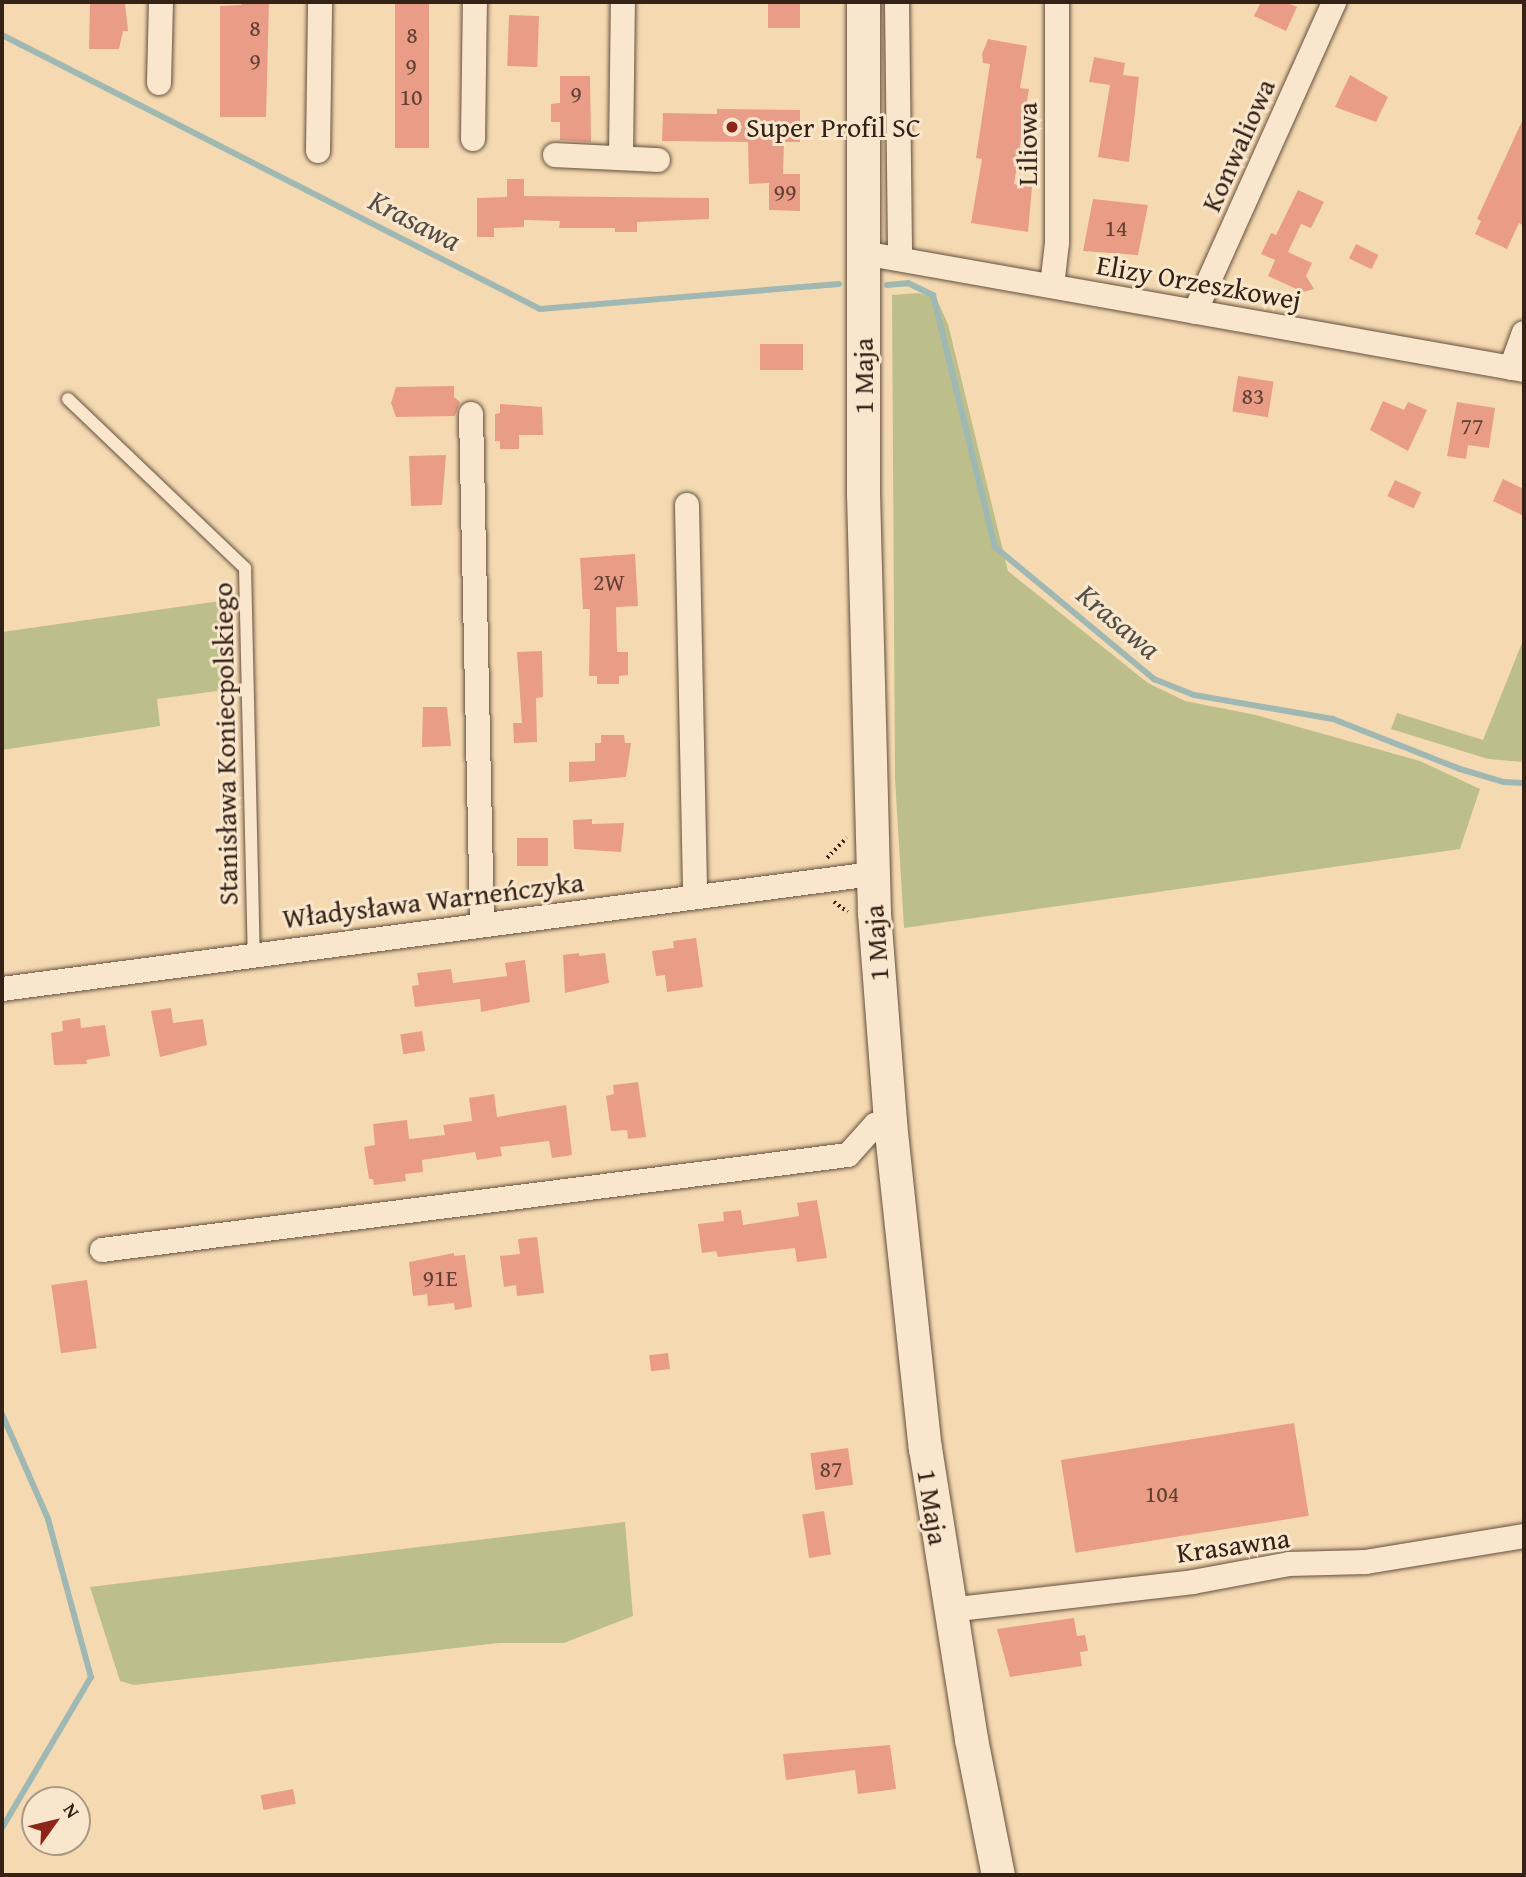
<!DOCTYPE html>
<html>
<head>
<meta charset="utf-8">
<style>
	body { margin:0 }
	#map { position:relative; width:1526px; height:1877px; overflow:hidden; background:#f5dab1; font-family:"Gentium Book Plus",serif }
	div>[style] { position:absolute }
	.green>* { inset:0; background:#bdbf8b }
	.stream>* { height:6px; margin:-3px; padding:0 3px; transform-origin:3px; border-radius:3px; background:#9eb9b3 }
	.building>* { inset:0; background:#e99d86; transform-origin:0 0 }
	.path>* { height:3.5px; margin-top:-1.75px; transform-origin:0; background:repeating-linear-gradient(90deg,#352217 0 2px,transparent 0 5.5px) }
	.roads { filter:drop-shadow(0 0 2px #65503e) drop-shadow(0 0 2px #65503e) }
	.service>* { height:12px; margin:-6px; padding:0 6px; transform-origin:6px; border-radius:6px; background:#f8e7cc }
	.minor>* { height:24px; margin:-12px; padding:0 12px; transform-origin:12px; border-radius:12px; background:#f8e7cc }
	.secondary>* { height:33px; margin:-16.5px; padding:0 16.5px; transform-origin:16.5px; border-radius:16.5px; background:#f8e7cc }
	.dots>* { width:19px; height:19px; translate:-50% -50%; box-sizing:border-box; border:4px solid #f8e7cc; border-radius:50% }
	span { translate:-50% -50%; white-space:nowrap; text-align:center; line-height:1.15; -webkit-text-stroke:6px #f8e7cc; paint-order:stroke }
	.number-label { font-size:24px; color:#624133 }
	.number-label span { -webkit-text-stroke-width:0 }
	.poi-label { font-size:28px; color:#352217 }
	.left { translate:0 -50%; text-align:left }
	.street-label { font-size:28px; color:#352217 }
	.water-label { font-size:30px; color:#544f46; font-style:italic }
	.frame { position:absolute; inset:0; border:4px solid #352217; pointer-events:none }
	.north { position:absolute; left:21px; top:1786px; width:70px; height:70px; box-sizing:border-box; background:#f8e7cc; border:2px solid #aa9884; border-radius:50%; rotate:56deg; font-size:19px; font-weight:700; line-height:28px; text-align:center; color:#352217 }
	.north::after { content:''; display:block; margin:auto; width:24px; height:32px; background:#8f2418; clip-path:polygon(50% 0,100% 100%,50% 72%,0 100%) }
</style>
</head>
<body>
<div id="map">
	<div class="green">
		<i style="clip-path:polygon(919px 293px,936px 298px,948px 324px,1008px 571px,1148px 683px,1185px 701px,1256px 715px,1420px 761px,1480px 789px,1460px 849px,904px 928px,895px 779px,892px 295px)"></i>
		<i style="clip-path:polygon(220px 601px,233px 689px,157px 699px,160px 726px,2px 750px,2px 632px)"></i>
		<i style="clip-path:polygon(1524px 638px,1524px 762px,1488px 759px,1391px 729px,1397px 713px,1483px 740px)"></i>
		<i style="clip-path:polygon(625px 1522px,633px 1616px,564px 1643px,499px 1643px,134px 1685px,120px 1681px,90px 1587px)"></i>
	</div>
	<div class="stream">
		<i style="left:2px;top:35px;width:604px;rotate:26.99deg"></i>
		<i style="left:540px;top:309px;width:300px;rotate:-4.8deg"></i>
		<i style="left:887px;top:285px;width:21px;rotate:-5deg"></i>
		<i style="left:908px;top:283px;width:28px;rotate:26deg"></i>
		<i style="left:933px;top:295px;width:260px;rotate:76.2deg"></i>
		<i style="left:995px;top:547px;width:207px;rotate:39.7deg"></i>
		<i style="left:1154px;top:679px;width:43px;rotate:21.8deg"></i>
		<i style="left:1194px;top:695px;width:141px;rotate:9.8deg"></i>
		<i style="left:1333px;top:719px;width:136px;rotate:21.5deg"></i>
		<i style="left:1460px;top:769px;width:46px;rotate:16.5deg"></i>
		<i style="left:1504px;top:782px;width:20px;rotate:3deg"></i>
		<i style="left:2px;top:1414px;width:115px;rotate:66.3deg"></i>
		<i style="left:48px;top:1519px;width:164px;rotate:74.8deg"></i>
		<i style="left:91px;top:1677px;width:175px;rotate:120.5deg"></i>
	</div>
	<div class="building">
		<i style="clip-path:polygon(90px 2px,125px 3px,128px 31px,123px 31px,119px 49px,89px 49px)"></i>
		<i style="clip-path:polygon(241px 2px,269px 2px,266px 117px,220px 117px,220px 6px,241px 5px)"></i>
		<i style="left:395px;top:2px;width:34px;height:146px"></i>
		<i style="left:768px;top:2px;width:32px;height:26px"></i>
		<i style="clip-path:polygon(1261px 2px,1285px 2px,1297px 7px,1286px 31px,1254px 16px)"></i>
		<i style="left:509px;top:15px;width:30px;height:51px;rotate:2deg"></i>
		<i style="clip-path:polygon(988px 39px,1027px 46px,1020px 88px,1029px 89px,1014px 184px,1032px 187px,1028px 232px,971px 223px,982px 159px,976px 158px,990px 64px,983px 63px,982px 54px)"></i>
		<i style="clip-path:polygon(1094px 57px,1125px 63px,1123px 75px,1139px 77px,1129px 162px,1098px 157px,1110px 85px,1089px 82px)"></i>
		<i style="clip-path:polygon(1350px 75px,1388px 97px,1376px 122px,1335px 107px)"></i>
		<i style="clip-path:polygon(560px 76px,590px 76px,591px 142px,560px 140px,560px 122px,551px 122px,551px 104px,560px 103px)"></i>
		<i style="clip-path:polygon(717px 109px,800px 110px,800px 142px,784px 142px,783px 174px,800px 174px,800px 211px,769px 210px,769px 183px,749px 184px,748px 142px,662px 141px,663px 113px,717px 114px)"></i>
		<i style="clip-path:polygon(1524px 117px,1524px 226px,1519px 223px,1507px 249px,1475px 234px,1481px 221px,1477px 219px)"></i>
		<i style="clip-path:polygon(507px 179px,524px 179px,524px 196px,709px 198px,709px 219px,637px 222px,637px 232px,615px 232px,615px 228px,559px 228px,560px 221px,524px 220px,524px 227px,494px 228px,494px 237px,477px 237px,477px 198px,507px 197px)"></i>
		<i style="clip-path:polygon(1298px 190px,1324px 202px,1311px 228px,1301px 224px,1288px 252px,1312px 263px,1306px 276px,1314px 289px,1303px 292px,1268px 276px,1275px 260px,1261px 254px,1271px 233px,1276px 235px)"></i>
		<i style="clip-path:polygon(1093px 199px,1148px 205px,1138px 255px,1083px 251px)"></i>
		<i style="left:1356px;top:244px;width:25px;height:16px;rotate:26deg"></i>
		<i style="left:803px;top:344px;width:26px;height:43px;rotate:90deg"></i>
		<i style="left:1238px;top:376px;width:36px;height:36px;rotate:9deg"></i>
		<i style="clip-path:polygon(454px 386px,454px 397px,460px 402px,455px 416px,396px 417px,391px 403px,396px 387px)"></i>
		<i style="clip-path:polygon(1383px 401px,1404px 410px,1408px 402px,1427px 410px,1408px 451px,1370px 430px)"></i>
		<i style="clip-path:polygon(1457px 402px,1495px 408px,1489px 448px,1468px 445px,1466px 459px,1447px 456px)"></i>
		<i style="clip-path:polygon(500px 404px,542px 407px,543px 435px,519px 435px,519px 449px,500px 449px,500px 441px,495px 441px,495px 414px,500px 413px)"></i>
		<i style="clip-path:polygon(446px 455px,442px 505px,411px 506px,409px 456px)"></i>
		<i style="clip-path:polygon(1503px 479px,1524px 489px,1524px 516px,1493px 501px)"></i>
		<i style="left:1395px;top:480px;width:29px;height:18px;rotate:25deg"></i>
		<i style="clip-path:polygon(635px 554px,638px 606px,616px 607px,617px 652px,628px 652px,628px 675px,619px 676px,619px 684px,597px 684px,597px 676px,589px 676px,590px 609px,583px 609px,580px 558px)"></i>
		<i style="clip-path:polygon(542px 651px,543px 697px,536px 698px,537px 742px,514px 743px,513px 723px,522px 723px,517px 652px)"></i>
		<i style="clip-path:polygon(423px 707px,447px 707px,451px 746px,422px 747px)"></i>
		<i style="clip-path:polygon(601px 735px,624px 735px,625px 743px,631px 743px,626px 777px,569px 782px,569px 762px,595px 761px,595px 743px,601px 743px)"></i>
		<i style="clip-path:polygon(592px 819px,592px 824px,624px 823px,621px 852px,574px 849px,573px 820px)"></i>
		<i style="left:517px;top:838px;width:31px;height:28px"></i>
		<i style="clip-path:polygon(696px 938px,703px 987px,667px 992px,665px 975px,656px 976px,652px 951px,674px 948px,673px 941px)"></i>
		<i style="clip-path:polygon(579px 953px,579px 956px,605px 953px,609px 983px,565px 993px,563px 955px)"></i>
		<i style="clip-path:polygon(525px 960px,530px 1002px,481px 1012px,480px 999px,415px 1007px,412px 986px,419px 985px,417px 973px,451px 969px,453px 983px,507px 976px,505px 963px)"></i>
		<i style="clip-path:polygon(171px 1008px,173px 1023px,203px 1019px,207px 1045px,160px 1057px,151px 1011px)"></i>
		<i style="clip-path:polygon(80px 1018px,81px 1028px,105px 1025px,110px 1056px,86px 1060px,87px 1064px,54px 1065px,51px 1033px,63px 1031px,62px 1021px)"></i>
		<i style="left:422px;top:1031px;width:20px;height:22px;rotate:81deg"></i>
		<i style="clip-path:polygon(638px 1082px,646px 1137px,628px 1139px,627px 1130px,611px 1131px,606px 1096px,614px 1094px,613px 1085px)"></i>
		<i style="clip-path:polygon(494px 1094px,497px 1117px,566px 1105px,572px 1155px,552px 1158px,549px 1141px,500px 1147px,502px 1156px,477px 1160px,475px 1152px,422px 1160px,423px 1172px,405px 1174px,406px 1181px,374px 1185px,373px 1179px,369px 1179px,364px 1147px,375px 1145px,373px 1124px,407px 1120px,409px 1139px,445px 1135px,443px 1125px,472px 1121px,469px 1098px)"></i>
		<i style="clip-path:polygon(817px 1200px,827px 1258px,797px 1262px,795px 1248px,718px 1257px,716px 1251px,702px 1253px,698px 1224px,724px 1221px,723px 1212px,741px 1210px,743px 1225px,799px 1216px,797px 1203px)"></i>
		<i style="clip-path:polygon(537px 1237px,544px 1293px,517px 1296px,516px 1285px,504px 1287px,500px 1256px,520px 1254px,518px 1239px)"></i>
		<i style="clip-path:polygon(454px 1253px,454px 1256px,465px 1255px,472px 1307px,455px 1310px,454px 1303px,428px 1306px,427px 1294px,413px 1296px,409px 1262px)"></i>
		<i style="left:87px;top:1280px;width:69px;height:36px;rotate:82deg"></i>
		<i style="left:668px;top:1353px;width:16px;height:19px;rotate:83deg"></i>
		<i style="left:1294px;top:1423px;width:94px;height:236px;rotate:81deg"></i>
		<i style="left:848px;top:1448px;width:37px;height:38px;rotate:82deg"></i>
		<i style="left:824px;top:1511px;width:44px;height:22px;rotate:81deg"></i>
		<i style="clip-path:polygon(1074px 1618px,1077px 1636px,1085px 1635px,1088px 1651px,1080px 1652px,1082px 1666px,1010px 1677px,997px 1629px)"></i>
		<i style="clip-path:polygon(890px 1745px,896px 1789px,858px 1794px,855px 1770px,786px 1780px,783px 1754px)"></i>
		<i style="left:293px;top:1789px;width:15px;height:33px;rotate:79deg"></i>
	</div>
	<div class="path">
		<i style="left:827px;top:858px;width:28px;rotate:-46deg"></i>
		<i style="left:834px;top:902px;width:17px;rotate:36deg"></i>
	</div>
	<div class="roads">
		<div class="service">
			<i style="left:68px;top:399px;width:245px;rotate:43.7deg"></i>
			<i style="left:245px;top:568px;width:385px;rotate:88.7deg"></i>
		</div>
		<div class="minor">
			<i style="left:897px;top:2px;width:256px;rotate:89.3deg"></i>
			<i style="left:159px;top:83px;width:81px;rotate:-88.6deg"></i>
			<i style="left:473px;top:139px;width:137px;rotate:-89.2deg"></i>
			<i style="left:318px;top:151px;width:149px;rotate:-89.2deg"></i>
			<i style="left:555px;top:155px;width:103px;rotate:2.8deg"></i>
			<i style="left:621px;top:157px;width:155px;rotate:-89.3deg"></i>
			<i style="left:863px;top:253px;width:671px;rotate:10.04deg"></i>
			<i style="left:1052px;top:286px;width:43px;rotate:-83.4deg"></i>
			<i style="left:1057px;top:243px;width:241px;rotate:-90deg"></i>
			<i style="left:1195px;top:312px;width:340px;rotate:-65.8deg"></i>
			<i style="left:1511px;top:368px;width:37px;rotate:-70deg"></i>
			<i style="left:471px;top:414px;width:509px;rotate:88.76deg"></i>
			<i style="left:687px;top:505px;width:391px;rotate:88.8deg"></i>
			<i style="left:2px;top:989px;width:878px;rotate:-7.53deg"></i>
			<i style="left:102px;top:1250px;width:752px;rotate:-7.26deg"></i>
			<i style="left:848px;top:1155px;width:40px;rotate:-48deg"></i>
			<i style="left:875px;top:1125px;width:15px;rotate:-8deg"></i>
			<i style="left:949px;top:1610px;width:246px;rotate:-6.5deg"></i>
			<i style="left:1193px;top:1582px;width:98px;rotate:-10.6deg"></i>
			<i style="left:1289px;top:1564px;width:77px;rotate:-1.5deg"></i>
			<i style="left:1366px;top:1562px;width:160px;rotate:-9.3deg"></i>
		</div>
		<div class="secondary">
			<i style="left:863px;top:2px;width:491px;rotate:90deg"></i>
			<i style="left:863px;top:493px;width:420px;rotate:88.5deg"></i>
			<i style="left:874px;top:913px;width:211px;rotate:85.6deg"></i>
			<i style="left:890px;top:1123px;width:327px;rotate:83.9deg"></i>
			<i style="left:925px;top:1448px;width:295px;rotate:81deg"></i>
			<i style="left:971px;top:1739px;width:139px;rotate:78.8deg"></i>
		</div>
	</div>
	<div class="dots">
		<i style="left:732px;top:127px;background:#8f2418"></i>
	</div>
	<div class="number-label">
		<span style="left:255px;top:28px">8</span>
		<span style="left:412px;top:35px">8</span>
		<span style="left:255px;top:61px">9</span>
		<span style="left:411px;top:66px">9</span>
		<span style="left:576px;top:94px">9</span>
		<span style="left:411px;top:97px">10</span>
		<span style="left:785px;top:192px">99</span>
		<span style="left:1116px;top:228px">14</span>
		<span style="left:1253px;top:396px">83</span>
		<span style="left:1472px;top:426px">77</span>
		<span style="left:609px;top:582px">2W</span>
		<span style="left:440px;top:1278px">91E</span>
		<span style="left:831px;top:1469px">87</span>
		<span style="left:1162px;top:1494px">104</span>
	</div>
	<div class="poi-label">
		<span class="left" style="left:746px;top:127px">Super Profil SC</span>
	</div>
	<div class="street-label">
		<span style="left:1027px;top:144px;rotate:-90deg">Liliowa</span>
		<span style="left:1238px;top:145px;rotate:-66deg">Konwaliowa</span>
		<span style="left:1199px;top:282px;rotate:10deg">Elizy Orzeszkowej</span>
		<span style="left:863px;top:376px;rotate:-90deg">1 Maja</span>
		<span style="left:225px;top:744px;rotate:-91deg">Stanisława Koniecpolskiego</span>
		<span style="left:433px;top:900px;rotate:-7deg">Władysława Warneńczyka</span>
		<span style="left:876px;top:943px;rotate:-94deg">1 Maja</span>
		<span style="left:933px;top:1507px;rotate:81deg">1 Maja</span>
		<span style="left:1233px;top:1545px;rotate:-8deg">Krasawna</span>
	</div>
	<div class="water-label">
		<span style="left:415px;top:220px;rotate:27deg">Krasawa</span>
		<span style="left:1119px;top:621px;rotate:40deg">Krasawa</span>
	</div>
	<div class="frame"></div>
	<div class="north">N</div>
</div>
</body>
</html>
